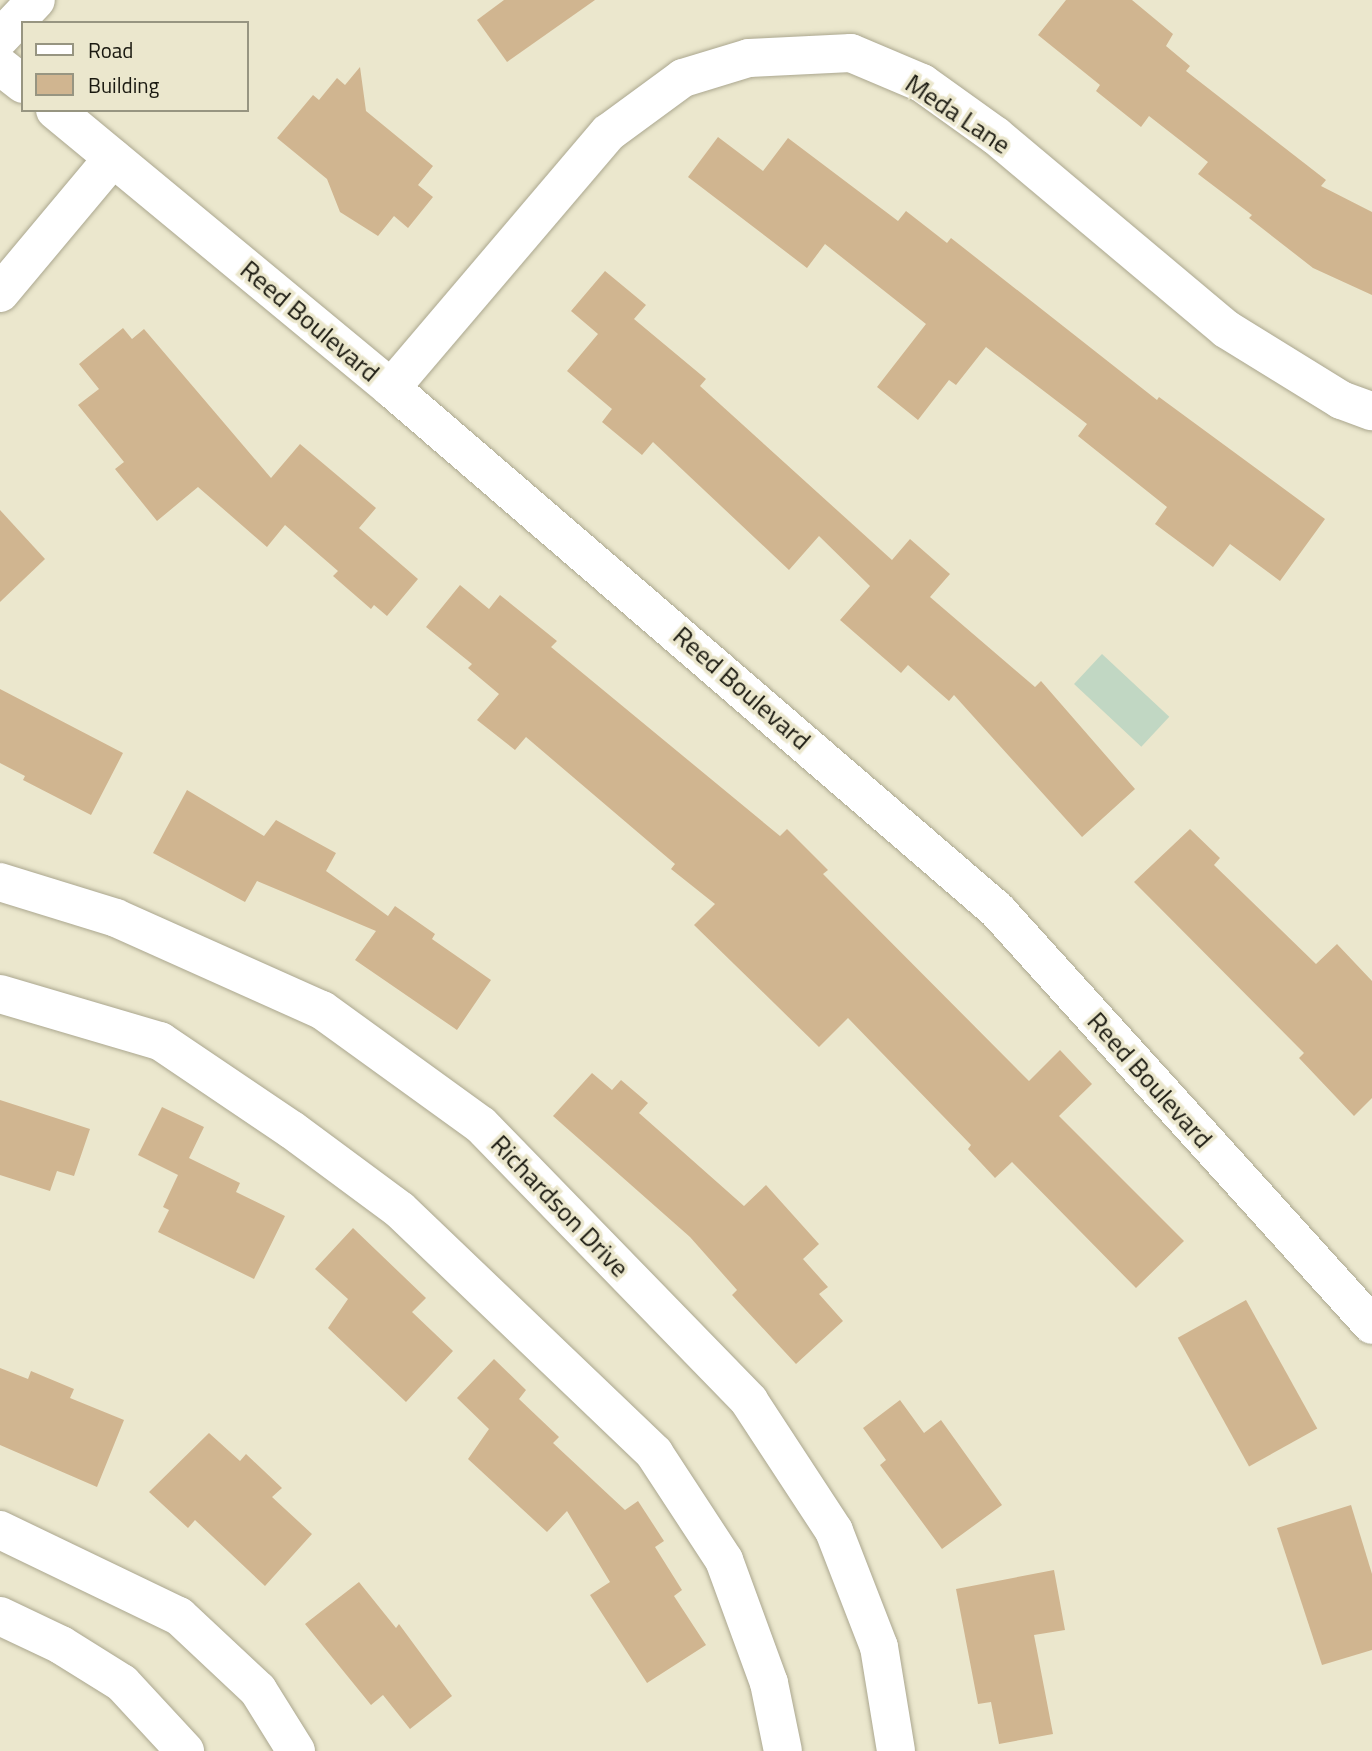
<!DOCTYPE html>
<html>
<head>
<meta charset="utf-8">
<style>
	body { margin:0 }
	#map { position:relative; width:1372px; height:1751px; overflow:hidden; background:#ebe7cd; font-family:"Titillium Web",sans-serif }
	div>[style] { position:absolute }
	.green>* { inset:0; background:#c1d7c3; transform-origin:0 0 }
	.building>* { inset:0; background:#d0b590; transform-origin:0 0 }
	.roads { filter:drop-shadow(0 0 2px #aba78f) drop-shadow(0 0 2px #aba78f) }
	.minor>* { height:38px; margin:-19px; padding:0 19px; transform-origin:19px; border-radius:19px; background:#fff }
	.tertiary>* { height:38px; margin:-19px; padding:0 19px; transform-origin:19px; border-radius:19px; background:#fff }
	span { translate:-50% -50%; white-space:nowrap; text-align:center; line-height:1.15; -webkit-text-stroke:7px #ebe7cd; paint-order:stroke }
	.street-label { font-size:26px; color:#1a1910 }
	.legend { position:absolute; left:21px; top:21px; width:228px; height:91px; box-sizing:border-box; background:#ebe7cd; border:2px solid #979581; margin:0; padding:9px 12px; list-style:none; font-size:21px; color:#1a1910 }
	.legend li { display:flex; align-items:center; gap:14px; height:35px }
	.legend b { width:35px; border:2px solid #979581 }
</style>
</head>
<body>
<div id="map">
	<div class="green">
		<i style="left:1102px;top:654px;width:92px;height:41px;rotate:43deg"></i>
	</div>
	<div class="building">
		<i style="clip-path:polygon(504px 0,595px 0,507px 62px,477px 20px)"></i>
		<i style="clip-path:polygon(1066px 0,1132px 0,1173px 34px,1166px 46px,1190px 66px,1186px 71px,1326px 180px,1321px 186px,1372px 212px,1372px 295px,1313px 268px,1249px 218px,1252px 215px,1198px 174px,1208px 162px,1149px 116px,1141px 127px,1096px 91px,1100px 85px,1038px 35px)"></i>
		<i style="clip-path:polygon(360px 67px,366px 111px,433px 166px,418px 185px,433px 197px,408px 228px,394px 216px,378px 236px,340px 212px,327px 179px,277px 138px,313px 95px,319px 100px,337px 78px,345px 85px)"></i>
		<i style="clip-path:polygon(718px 137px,763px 171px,788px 138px,898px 221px,906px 211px,947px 243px,951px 238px,1157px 400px,1159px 397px,1325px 519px,1280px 581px,1230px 544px,1213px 567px,1155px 524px,1167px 507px,1078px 436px,1087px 424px,986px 347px,956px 385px,949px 380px,918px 420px,877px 387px,926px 324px,825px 244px,807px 268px,688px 177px)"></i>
		<i style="clip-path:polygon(605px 271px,646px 305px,634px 319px,706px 379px,700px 386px,892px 560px,910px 539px,950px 574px,930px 597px,1035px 687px,1041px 681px,1135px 789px,1082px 837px,954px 695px,949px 701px,908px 665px,901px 673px,840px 620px,870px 586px,819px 536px,789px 570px,653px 442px,642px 455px,602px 422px,612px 409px,567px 371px,598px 334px,571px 311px)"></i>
		<i style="clip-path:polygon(123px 328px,132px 339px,144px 329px,271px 478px,300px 444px,376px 508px,359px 528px,418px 579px,387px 616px,374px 605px,371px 609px,333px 576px,338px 571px,285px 525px,267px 547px,198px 487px,157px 521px,115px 469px,124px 462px,78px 405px,99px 389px,79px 364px)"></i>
		<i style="clip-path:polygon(0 510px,45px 559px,0 602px)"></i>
		<i style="clip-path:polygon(460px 585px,489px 609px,500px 595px,557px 641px,551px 647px,780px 836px,787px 829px,828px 870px,823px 874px,1029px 1081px,1060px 1050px,1092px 1084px,1059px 1116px,1184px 1241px,1136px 1288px,1012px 1162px,995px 1178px,968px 1149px,971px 1145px,848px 1018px,819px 1047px,694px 925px,715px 904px,671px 869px,675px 864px,526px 737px,515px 750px,477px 720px,499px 694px,468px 668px,472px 664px,426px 627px)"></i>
		<i style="clip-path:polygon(0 689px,123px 753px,91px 815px,23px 780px,25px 776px,0 763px)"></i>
		<i style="clip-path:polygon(187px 790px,264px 836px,276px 820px,336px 853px,326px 871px,388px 916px,395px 906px,435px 934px,432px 939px,491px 980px,457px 1030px,355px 960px,376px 931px,257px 881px,245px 902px,153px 853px)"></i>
		<i style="clip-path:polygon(1190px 829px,1220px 858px,1214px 865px,1316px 964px,1337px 944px,1372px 981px,1372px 1098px,1354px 1116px,1299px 1058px,1304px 1053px,1134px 882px)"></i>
		<i style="clip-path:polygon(592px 1073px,612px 1090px,621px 1080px,648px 1103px,639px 1113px,744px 1206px,766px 1185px,819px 1244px,803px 1259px,828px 1287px,819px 1294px,843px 1321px,796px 1364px,732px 1295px,737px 1290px,690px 1237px,553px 1116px)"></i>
		<i style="clip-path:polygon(0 1100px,90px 1129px,74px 1176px,57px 1171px,50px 1191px,0 1175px)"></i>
		<i style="clip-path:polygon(162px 1107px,204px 1127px,189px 1158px,240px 1183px,236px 1192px,285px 1216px,254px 1279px,158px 1232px,169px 1210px,163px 1207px,178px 1175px,138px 1155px)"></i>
		<i style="clip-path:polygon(353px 1228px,426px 1298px,412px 1312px,453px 1351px,406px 1402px,328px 1328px,348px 1299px,315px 1269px)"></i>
		<i style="left:1246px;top:1300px;width:147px;height:78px;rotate:61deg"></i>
		<i style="clip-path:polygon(494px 1359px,526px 1390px,519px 1399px,559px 1437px,553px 1443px,625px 1510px,638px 1501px,664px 1541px,655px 1547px,682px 1590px,674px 1596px,706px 1645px,647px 1683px,590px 1595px,610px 1582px,567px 1511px,547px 1532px,468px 1459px,489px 1429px,457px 1398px)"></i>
		<i style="clip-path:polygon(0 1368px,28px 1379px,31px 1371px,74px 1389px,70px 1398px,124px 1420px,97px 1487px,0 1445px)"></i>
		<i style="clip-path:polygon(900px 1400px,924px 1433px,941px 1420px,1002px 1505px,942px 1549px,880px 1465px,886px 1460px,863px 1428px)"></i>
		<i style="clip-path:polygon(209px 1433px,240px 1461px,246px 1454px,282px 1488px,272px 1497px,312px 1534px,265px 1586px,195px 1520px,188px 1528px,149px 1492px)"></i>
		<i style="clip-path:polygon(1351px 1505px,1372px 1574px,1372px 1650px,1322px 1665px,1277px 1528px)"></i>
		<i style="clip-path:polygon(1054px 1570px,1065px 1630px,1034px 1635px,1053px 1734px,999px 1744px,991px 1702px,978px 1704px,956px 1589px)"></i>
		<i style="clip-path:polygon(359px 1582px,396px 1628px,399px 1624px,452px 1696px,410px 1729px,383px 1695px,371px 1705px,305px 1624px)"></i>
	</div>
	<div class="roads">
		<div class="minor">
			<i style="left:0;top:38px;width:52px;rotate:-46.5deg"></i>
			<i style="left:0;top:66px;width:29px;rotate:38deg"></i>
			<i style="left:55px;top:110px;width:436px;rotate:39.6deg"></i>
			<i style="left:391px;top:388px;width:800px;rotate:40.74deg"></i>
			<i style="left:997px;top:910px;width:559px;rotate:47.9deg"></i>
			<i style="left:0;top:293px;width:176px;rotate:-50.1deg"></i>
			<i style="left:391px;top:388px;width:335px;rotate:-49.6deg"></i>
			<i style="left:608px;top:133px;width:93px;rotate:-36.3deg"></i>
			<i style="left:683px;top:78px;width:69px;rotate:-16.9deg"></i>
			<i style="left:749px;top:58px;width:102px;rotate:-2.8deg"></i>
			<i style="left:851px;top:53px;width:77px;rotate:22.9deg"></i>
			<i style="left:922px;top:83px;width:91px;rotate:35.6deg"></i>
			<i style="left:996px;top:136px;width:300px;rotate:40deg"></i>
			<i style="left:1226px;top:329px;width:135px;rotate:31.7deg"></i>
			<i style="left:1341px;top:400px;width:33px;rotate:20deg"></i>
			<i style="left:0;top:882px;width:121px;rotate:17.2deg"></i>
			<i style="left:116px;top:918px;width:226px;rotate:24.1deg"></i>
			<i style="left:322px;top:1010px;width:196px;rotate:35.9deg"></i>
			<i style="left:481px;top:1125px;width:385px;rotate:45.8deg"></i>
			<i style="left:749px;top:1401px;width:155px;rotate:56.8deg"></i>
			<i style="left:834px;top:1531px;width:124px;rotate:68.8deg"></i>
			<i style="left:879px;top:1647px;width:105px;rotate:80.7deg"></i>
			<i style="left:0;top:994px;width:167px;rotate:16.4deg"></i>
			<i style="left:160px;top:1041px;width:159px;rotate:34deg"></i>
			<i style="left:292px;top:1130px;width:134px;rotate:36.5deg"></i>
			<i style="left:400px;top:1210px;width:352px;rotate:43.7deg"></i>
			<i style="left:654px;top:1453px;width:128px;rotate:56.8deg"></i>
			<i style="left:724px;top:1560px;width:131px;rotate:69.9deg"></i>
			<i style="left:769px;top:1683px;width:69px;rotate:78.4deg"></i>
		</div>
		<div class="tertiary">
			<i style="left:0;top:1530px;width:199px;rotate:25.7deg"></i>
			<i style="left:179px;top:1616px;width:108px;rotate:43.1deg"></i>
			<i style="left:258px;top:1690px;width:72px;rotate:58.1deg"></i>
			<i style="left:0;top:1616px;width:68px;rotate:25.4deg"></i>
			<i style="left:61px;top:1645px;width:72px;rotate:31.9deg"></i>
			<i style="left:122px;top:1683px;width:93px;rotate:47.2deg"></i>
		</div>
	</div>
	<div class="street-label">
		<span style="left:958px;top:114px;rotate:34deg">Meda Lane</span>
		<span style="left:310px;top:321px;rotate:40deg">Reed Boulevard</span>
		<span style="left:742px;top:688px;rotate:41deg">Reed Boulevard</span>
		<span style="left:1150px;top:1080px;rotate:48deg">Reed Boulevard</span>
		<span style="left:560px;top:1206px;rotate:46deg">Richardson Drive</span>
	</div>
	<ul class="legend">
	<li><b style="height:9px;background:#fff"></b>Road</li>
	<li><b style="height:19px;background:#d0b590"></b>Building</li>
	</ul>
</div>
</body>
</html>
